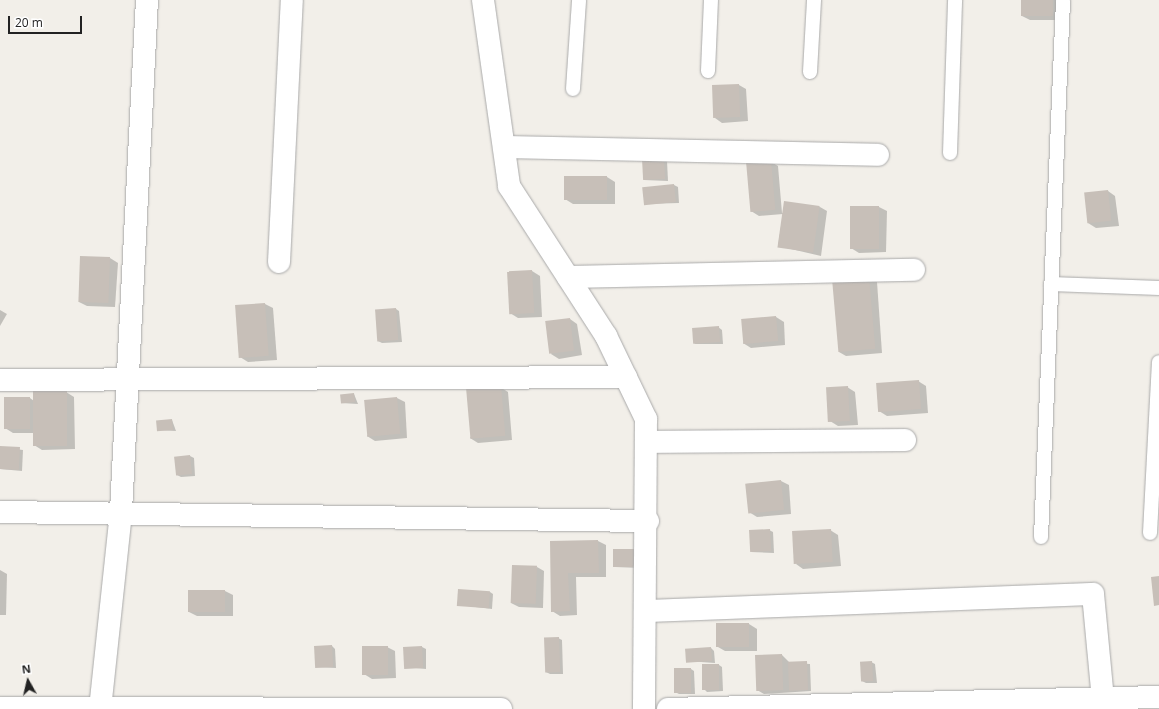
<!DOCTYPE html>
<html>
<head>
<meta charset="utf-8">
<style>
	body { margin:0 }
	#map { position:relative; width:1159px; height:709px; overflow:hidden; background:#f2efe9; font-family:"Open Sans",sans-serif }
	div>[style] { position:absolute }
	.shadow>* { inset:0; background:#0003; transform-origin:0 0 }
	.building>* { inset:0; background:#c7bfb8; transform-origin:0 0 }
	.roads { filter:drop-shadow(0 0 1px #a9a9a9) drop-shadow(0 0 1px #a9a9a9) }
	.service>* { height:14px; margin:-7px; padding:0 7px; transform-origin:7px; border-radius:7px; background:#fff }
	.minor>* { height:22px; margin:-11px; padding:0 11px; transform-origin:11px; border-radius:11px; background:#fff }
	span { translate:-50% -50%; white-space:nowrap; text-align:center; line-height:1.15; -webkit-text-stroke:3px #fff; paint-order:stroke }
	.north { position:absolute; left:8px; top:661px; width:40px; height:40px; -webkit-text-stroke:3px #fff; paint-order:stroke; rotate:352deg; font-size:11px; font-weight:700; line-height:16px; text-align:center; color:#222 }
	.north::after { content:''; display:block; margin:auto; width:14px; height:18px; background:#222; clip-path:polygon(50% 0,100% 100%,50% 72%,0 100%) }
	.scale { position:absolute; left:8px; top:16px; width:74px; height:18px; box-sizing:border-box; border:2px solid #222; border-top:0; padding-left:5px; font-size:12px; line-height:14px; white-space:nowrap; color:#222; -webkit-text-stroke:3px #fff; paint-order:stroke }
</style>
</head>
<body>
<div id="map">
	<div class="shadow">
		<i style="clip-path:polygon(1022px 0,1061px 0,1061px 20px,1030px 20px,1022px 16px)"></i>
		<i style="clip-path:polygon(739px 85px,746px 89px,748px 121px,722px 123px,715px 118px)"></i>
		<i style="clip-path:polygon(643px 160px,667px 161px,668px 181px,644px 180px)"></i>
		<i style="clip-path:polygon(771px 162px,778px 166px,782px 213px,820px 207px,827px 211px,821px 256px,778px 246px,783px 214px,759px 216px,751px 211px)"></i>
		<i style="clip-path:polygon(607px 177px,615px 182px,615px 204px,573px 204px,565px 199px)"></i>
		<i style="clip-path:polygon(674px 185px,678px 187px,679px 203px,645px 204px)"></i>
		<i style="clip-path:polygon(1108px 191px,1115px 196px,1119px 226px,1096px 228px,1088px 223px)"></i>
		<i style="clip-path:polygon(879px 207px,887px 211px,886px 252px,859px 253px,851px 248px)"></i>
		<i style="clip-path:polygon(110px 258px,118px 263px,115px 307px,87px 306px,79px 302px)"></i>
		<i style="clip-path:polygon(532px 271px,540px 276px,542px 317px,518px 318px,510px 313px,508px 272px)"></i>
		<i style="clip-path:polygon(869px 278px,877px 282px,882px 353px,846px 356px,839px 352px)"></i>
		<i style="clip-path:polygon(265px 304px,273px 308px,277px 360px,248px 362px,240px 357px)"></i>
		<i style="clip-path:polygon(396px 309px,399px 311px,402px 342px,382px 343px,378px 341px)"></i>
		<i style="left:0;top:310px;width:8px;height:45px;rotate:30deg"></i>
		<i style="clip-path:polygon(776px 317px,784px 322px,785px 345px,751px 348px,743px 343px)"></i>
		<i style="clip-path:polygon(570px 319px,577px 324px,582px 355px,559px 359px,551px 354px)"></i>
		<i style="clip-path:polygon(718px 327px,722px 330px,723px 344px,694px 344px)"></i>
		<i style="clip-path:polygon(918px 381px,926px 386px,928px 413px,887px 416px,879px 411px)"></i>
		<i style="clip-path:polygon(500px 387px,508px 392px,512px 440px,478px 443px,470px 438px)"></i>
		<i style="clip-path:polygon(847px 387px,855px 392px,858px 425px,838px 426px,830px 421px)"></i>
		<i style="clip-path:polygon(66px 392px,74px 397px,75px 449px,42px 450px,34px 445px,34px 433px,13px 433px,5px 428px,30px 398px,34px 401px)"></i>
		<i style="clip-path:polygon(354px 394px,358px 404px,341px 403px)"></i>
		<i style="clip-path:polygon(397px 398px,405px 402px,407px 438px,375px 441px,367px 436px)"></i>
		<i style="clip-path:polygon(172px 420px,176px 431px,158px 430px,157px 421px)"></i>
		<i style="clip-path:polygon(0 447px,23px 450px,22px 471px,0 469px)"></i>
		<i style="clip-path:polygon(190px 456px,194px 458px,195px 476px,181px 477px,177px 475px)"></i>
		<i style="clip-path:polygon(781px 481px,789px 485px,791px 514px,757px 517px,749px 512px,746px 484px)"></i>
		<i style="clip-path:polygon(769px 530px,773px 532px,774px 553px,751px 552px)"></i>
		<i style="clip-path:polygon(830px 530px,838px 535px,841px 566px,803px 569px,796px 564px)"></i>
		<i style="clip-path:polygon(598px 541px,606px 545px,606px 577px,576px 577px,577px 615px,560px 616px,552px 611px,551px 542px)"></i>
		<i style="clip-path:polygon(614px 550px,641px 568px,615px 567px)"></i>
		<i style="clip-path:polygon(537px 567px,544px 571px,543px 608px,519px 607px,511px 603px)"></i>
		<i style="clip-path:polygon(0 570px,7px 574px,6px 615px,0 615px)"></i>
		<i style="clip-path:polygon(225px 591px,233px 595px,233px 616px,197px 616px,189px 612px)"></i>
		<i style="clip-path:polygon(490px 592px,493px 594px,492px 609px,459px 605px)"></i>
		<i style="clip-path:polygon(749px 624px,757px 629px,757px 651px,725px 651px,718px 647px)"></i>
		<i style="clip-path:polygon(558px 638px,562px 640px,563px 674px,550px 674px,546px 672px)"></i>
		<i style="clip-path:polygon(332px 646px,335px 649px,336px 668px,316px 667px)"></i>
		<i style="clip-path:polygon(387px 647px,395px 651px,396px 678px,372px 679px,364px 674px)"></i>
		<i style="clip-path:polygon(422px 647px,426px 649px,426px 669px,405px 667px)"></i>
		<i style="clip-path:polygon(711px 648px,714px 651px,715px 663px,687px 661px)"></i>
		<i style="clip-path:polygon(782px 655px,790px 663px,810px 664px,811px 691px,764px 694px,757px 690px)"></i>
		<i style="clip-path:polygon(871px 662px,875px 664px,877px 683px,866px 683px,862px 681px)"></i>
		<i style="clip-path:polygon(719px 665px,722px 667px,723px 691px,707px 692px,704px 689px)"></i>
		<i style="clip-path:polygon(691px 669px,694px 671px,695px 694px,679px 694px,675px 692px)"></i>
	</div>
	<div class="building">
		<i style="left:1021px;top:0;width:32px;height:16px"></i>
		<i style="left:739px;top:84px;width:33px;height:27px;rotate:88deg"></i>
		<i style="left:664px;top:158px;width:21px;height:22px;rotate:87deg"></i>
		<i style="left:771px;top:160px;width:50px;height:25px;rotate:85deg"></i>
		<i style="left:607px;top:176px;width:24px;height:43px;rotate:90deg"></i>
		<i style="left:674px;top:184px;width:18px;height:32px;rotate:84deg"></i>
		<i style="left:1108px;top:190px;width:31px;height:24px;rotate:84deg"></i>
		<i style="left:784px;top:201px;width:36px;height:47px;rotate:8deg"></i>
		<i style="left:850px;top:206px;width:29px;height:43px"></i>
		<i style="left:80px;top:256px;width:30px;height:46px;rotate:2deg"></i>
		<i style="left:532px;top:270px;width:43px;height:25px;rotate:87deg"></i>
		<i style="left:869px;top:277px;width:72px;height:37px;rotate:85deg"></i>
		<i style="left:265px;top:303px;width:53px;height:30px;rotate:86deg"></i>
		<i style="left:396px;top:308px;width:32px;height:21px;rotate:86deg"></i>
		<i style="left:776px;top:316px;width:25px;height:35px;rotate:85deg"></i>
		<i style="left:570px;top:318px;width:33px;height:25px;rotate:83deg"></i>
		<i style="left:719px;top:326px;width:16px;height:27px;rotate:86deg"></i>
		<i style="left:919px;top:380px;width:29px;height:43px;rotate:86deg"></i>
		<i style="left:501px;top:386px;width:50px;height:35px;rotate:85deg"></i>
		<i style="left:848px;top:386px;width:35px;height:22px;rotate:87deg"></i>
		<i style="left:33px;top:391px;width:34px;height:55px"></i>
		<i style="left:354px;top:393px;width:9px;height:14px;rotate:84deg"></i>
		<i style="left:4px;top:397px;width:26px;height:32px"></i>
		<i style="left:397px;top:397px;width:37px;height:33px;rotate:85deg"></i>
		<i style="left:172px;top:419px;width:11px;height:16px;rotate:85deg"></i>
		<i style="left:0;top:446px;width:20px;height:23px;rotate:3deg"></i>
		<i style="left:190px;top:455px;width:19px;height:16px;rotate:84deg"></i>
		<i style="left:781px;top:480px;width:30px;height:36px;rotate:84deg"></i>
		<i style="left:770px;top:529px;width:22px;height:21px;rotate:87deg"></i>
		<i style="left:831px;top:529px;width:33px;height:39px;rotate:87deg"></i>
		<i style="clip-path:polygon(598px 540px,599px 573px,568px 573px,570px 611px,551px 612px,550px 541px)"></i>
		<i style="left:613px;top:549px;width:24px;height:18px"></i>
		<i style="left:512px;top:565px;width:25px;height:38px;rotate:2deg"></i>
		<i style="clip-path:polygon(1159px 576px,1159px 605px,1154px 606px,1151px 577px)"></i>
		<i style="left:458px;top:589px;width:32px;height:17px;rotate:4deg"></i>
		<i style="left:188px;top:590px;width:37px;height:22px"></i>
		<i style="left:749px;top:623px;width:24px;height:33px;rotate:90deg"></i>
		<i style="left:559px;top:637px;width:35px;height:15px;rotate:88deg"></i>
		<i style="left:332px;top:645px;width:22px;height:18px;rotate:87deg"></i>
		<i style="left:362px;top:646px;width:26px;height:29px"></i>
		<i style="left:422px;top:646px;width:22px;height:19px;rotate:87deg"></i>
		<i style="left:711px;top:647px;width:14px;height:26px;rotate:86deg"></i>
		<i style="left:782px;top:654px;width:36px;height:27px;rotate:88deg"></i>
		<i style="left:807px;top:661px;width:29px;height:19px;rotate:88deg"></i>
		<i style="left:872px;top:661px;width:20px;height:12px;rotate:87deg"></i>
		<i style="left:702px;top:664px;width:17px;height:26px"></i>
		<i style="left:674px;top:668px;width:17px;height:25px"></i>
	</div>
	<div class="roads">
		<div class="service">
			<i style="left:708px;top:71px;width:71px;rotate:-87.6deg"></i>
			<i style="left:810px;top:72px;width:72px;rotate:-86.8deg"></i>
			<i style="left:573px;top:89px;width:89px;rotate:-86.1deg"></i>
			<i style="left:950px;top:153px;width:153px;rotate:-88.1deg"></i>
			<i style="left:1051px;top:284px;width:108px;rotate:2.1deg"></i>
			<i style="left:1150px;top:533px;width:171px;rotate:-87deg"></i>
			<i style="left:1041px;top:537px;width:537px;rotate:-87.65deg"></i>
		</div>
		<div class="minor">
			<i style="left:483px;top:0;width:188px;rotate:82deg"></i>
			<i style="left:509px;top:186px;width:179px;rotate:57.1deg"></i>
			<i style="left:606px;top:336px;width:92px;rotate:64.3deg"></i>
			<i style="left:646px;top:419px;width:290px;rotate:90.4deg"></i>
			<i style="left:504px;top:147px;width:374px;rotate:1.2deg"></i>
			<i style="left:279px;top:262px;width:262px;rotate:-87.2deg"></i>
			<i style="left:568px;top:277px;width:346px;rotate:-1.2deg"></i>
			<i style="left:0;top:380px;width:626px;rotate:-0.27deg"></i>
			<i style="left:646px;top:442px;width:259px;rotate:-0.4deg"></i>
			<i style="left:0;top:512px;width:648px;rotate:0.8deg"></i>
			<i style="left:646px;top:611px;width:447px;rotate:-2.2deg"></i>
			<i style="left:1093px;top:594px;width:105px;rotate:84.6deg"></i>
			<i style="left:0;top:708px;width:501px;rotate:0.11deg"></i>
			<i style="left:100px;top:709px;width:199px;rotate:-83.9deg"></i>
			<i style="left:121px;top:511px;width:512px;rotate:-87.09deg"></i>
			<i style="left:668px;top:709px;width:491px;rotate:-1.4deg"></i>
		</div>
	</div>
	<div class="north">N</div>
	<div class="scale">20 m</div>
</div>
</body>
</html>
